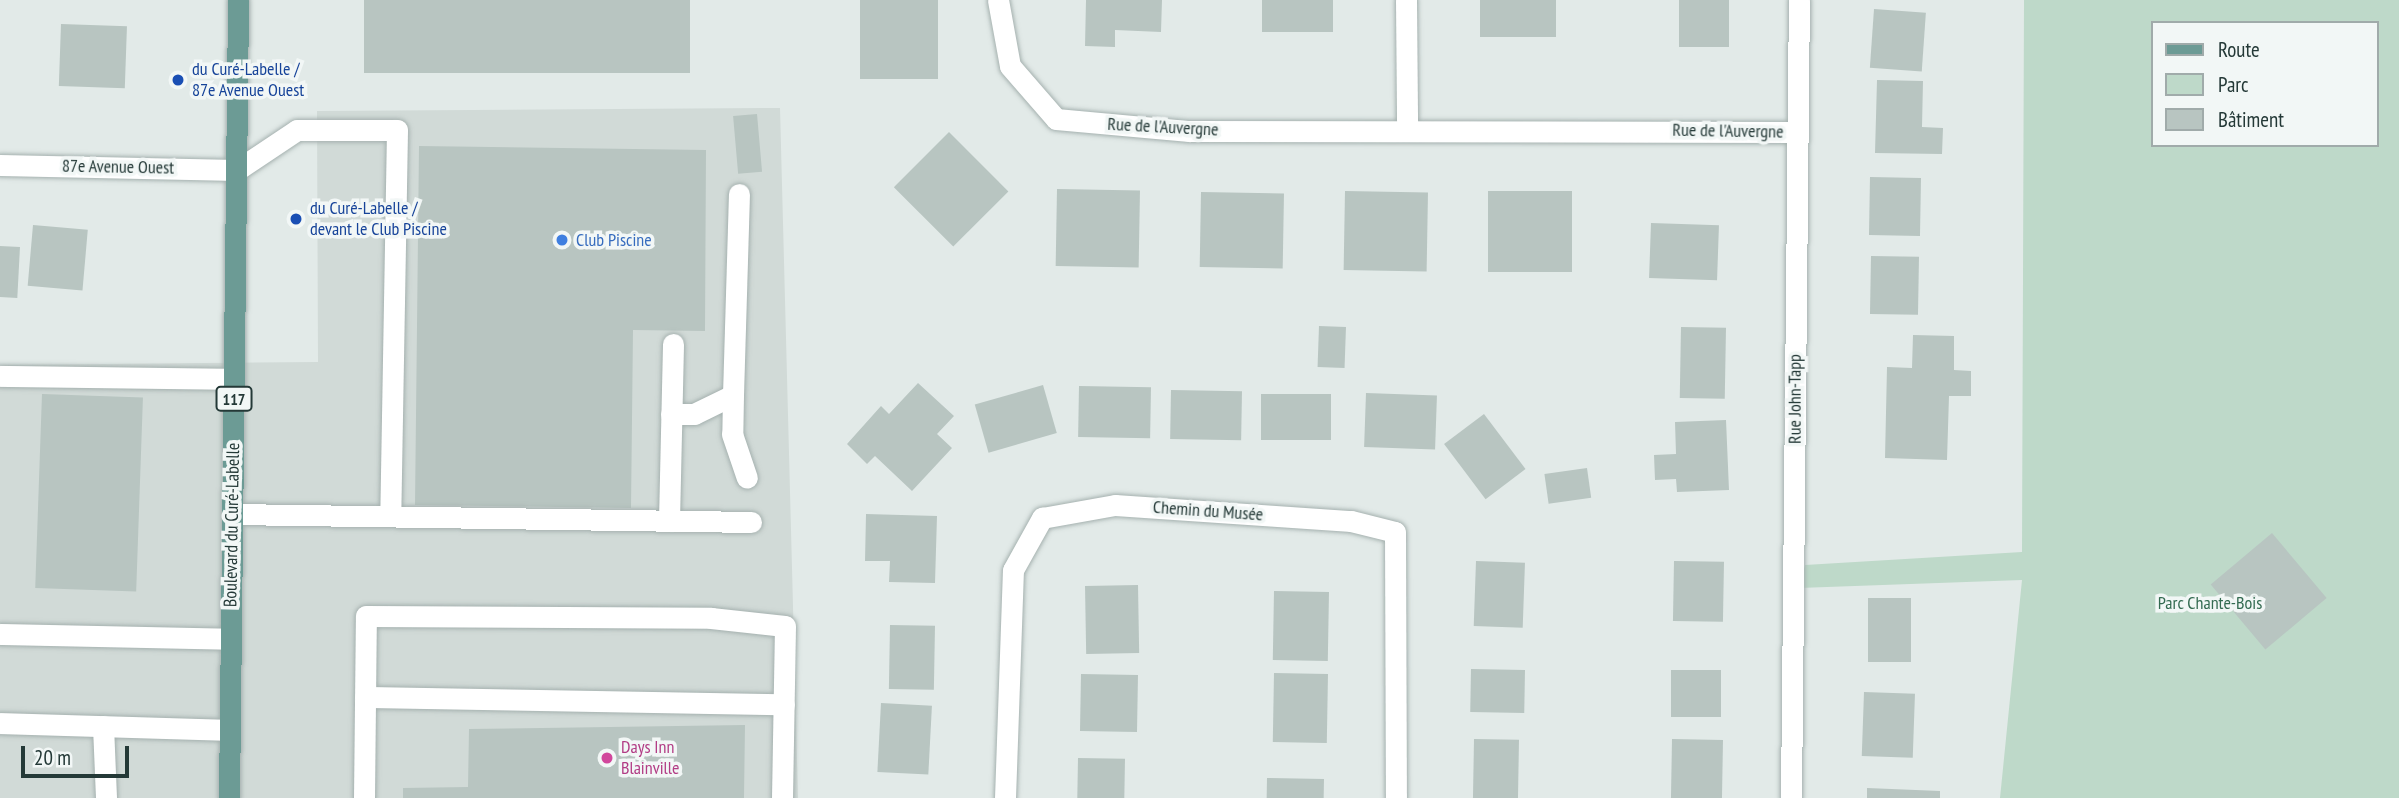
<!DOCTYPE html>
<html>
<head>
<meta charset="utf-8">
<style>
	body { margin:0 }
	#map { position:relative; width:2399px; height:798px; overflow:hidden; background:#e2eae8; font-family:"PT Sans Narrow",sans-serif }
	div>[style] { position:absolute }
	.built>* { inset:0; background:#d1dad7 }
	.green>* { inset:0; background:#bed9c9 }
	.building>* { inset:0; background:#b8c5c1; transform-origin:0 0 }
	.roads { filter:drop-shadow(0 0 2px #a5b1af) drop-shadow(0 0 2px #a5b1af) }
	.minor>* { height:21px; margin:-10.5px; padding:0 10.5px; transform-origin:10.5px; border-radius:10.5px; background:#fff }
	.major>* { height:21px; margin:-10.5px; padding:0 10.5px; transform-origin:10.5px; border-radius:10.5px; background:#6c9b95 }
	.dots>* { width:19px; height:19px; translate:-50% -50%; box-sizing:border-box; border:4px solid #f2f7f6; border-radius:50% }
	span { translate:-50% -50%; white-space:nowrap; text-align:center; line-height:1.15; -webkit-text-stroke:7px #f2f7f6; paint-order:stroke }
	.shield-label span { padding:2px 5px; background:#f2f7f6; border:2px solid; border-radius:5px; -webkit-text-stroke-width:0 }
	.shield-label { font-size:16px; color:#243937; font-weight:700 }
	.transit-label { font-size:18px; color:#164399 }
	.left { translate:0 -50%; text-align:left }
	.street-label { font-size:18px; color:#243937 }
	.shop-label { font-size:18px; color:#366cbe }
	.park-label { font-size:18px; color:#336b51 }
	.hotel-label { font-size:18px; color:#b23c85 }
	.legend { position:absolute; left:2151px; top:21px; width:228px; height:126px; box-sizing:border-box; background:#f2f7f6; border:2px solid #a0abaa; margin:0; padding:9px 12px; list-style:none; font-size:21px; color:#243937 }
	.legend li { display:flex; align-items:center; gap:14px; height:35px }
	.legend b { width:35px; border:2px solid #a0abaa }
	.scale { position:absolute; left:21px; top:746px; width:108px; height:32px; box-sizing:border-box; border:4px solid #243937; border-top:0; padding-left:9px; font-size:21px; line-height:24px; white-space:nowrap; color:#243937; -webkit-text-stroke:5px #f2f7f6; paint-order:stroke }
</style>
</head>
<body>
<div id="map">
	<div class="built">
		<i style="clip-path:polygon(780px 108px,798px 798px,0 798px,0 365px,318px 362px,317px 111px)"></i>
	</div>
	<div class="green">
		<i style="clip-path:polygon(evenodd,2024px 0,2399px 0,2399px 798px,2000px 798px,2022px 580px,1799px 588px,1805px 565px,2022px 552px,2024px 0,2152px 23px,2376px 23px,2376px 145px,2152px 145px,2152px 23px)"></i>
	</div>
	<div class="building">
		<i style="left:364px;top:0;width:326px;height:73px"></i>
		<i style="left:860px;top:0;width:78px;height:79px"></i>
		<i style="clip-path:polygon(1086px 0,1162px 0,1161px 32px,1115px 30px,1115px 47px,1085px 46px)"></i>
		<i style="left:1262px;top:0;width:71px;height:32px"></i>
		<i style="left:1480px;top:0;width:76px;height:37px"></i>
		<i style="left:1679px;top:0;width:50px;height:47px"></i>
		<i style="left:1874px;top:9px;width:52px;height:59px;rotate:4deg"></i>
		<i style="left:61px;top:24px;width:66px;height:62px;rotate:2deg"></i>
		<i style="clip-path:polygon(1877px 80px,1923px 81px,1922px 127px,1943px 128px,1942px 154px,1875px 153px)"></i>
		<i style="left:757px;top:114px;width:58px;height:24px;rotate:85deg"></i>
		<i style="left:949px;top:132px;width:84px;height:78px;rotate:45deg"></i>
		<i style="clip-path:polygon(419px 146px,706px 150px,705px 331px,633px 330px,631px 508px,415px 505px)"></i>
		<i style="left:1870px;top:177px;width:51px;height:58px;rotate:1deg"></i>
		<i style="left:1057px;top:189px;width:83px;height:77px;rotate:1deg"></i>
		<i style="left:1345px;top:191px;width:83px;height:79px;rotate:1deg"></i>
		<i style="left:1488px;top:191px;width:84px;height:81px"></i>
		<i style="left:1201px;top:192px;width:83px;height:75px;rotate:1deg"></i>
		<i style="left:1651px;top:223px;width:68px;height:55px;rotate:2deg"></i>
		<i style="left:33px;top:225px;width:55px;height:61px;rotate:5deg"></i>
		<i style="left:0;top:246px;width:20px;height:51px;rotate:3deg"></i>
		<i style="left:1871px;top:256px;width:48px;height:58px;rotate:1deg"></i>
		<i style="left:1319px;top:326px;width:27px;height:41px;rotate:2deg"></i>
		<i style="left:1681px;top:327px;width:45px;height:71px;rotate:1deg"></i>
		<i style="clip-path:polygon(1913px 335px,1954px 336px,1954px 370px,1971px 371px,1971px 396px,1949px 396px,1947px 460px,1885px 458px,1887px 367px,1912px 368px)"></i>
		<i style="clip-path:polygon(918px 383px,954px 416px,937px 434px,952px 448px,912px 491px,875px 456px,867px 464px,847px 444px,881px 406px,889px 414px)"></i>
		<i style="left:1043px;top:385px;width:50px;height:71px;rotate:74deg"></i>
		<i style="left:1079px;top:386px;width:72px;height:51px;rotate:1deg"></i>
		<i style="left:1171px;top:390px;width:71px;height:49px;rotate:1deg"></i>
		<i style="left:1366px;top:393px;width:71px;height:54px;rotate:2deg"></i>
		<i style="left:42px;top:394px;width:101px;height:194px;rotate:2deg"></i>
		<i style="left:1261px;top:394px;width:70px;height:46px"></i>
		<i style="left:1484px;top:414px;width:69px;height:50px;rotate:53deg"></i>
		<i style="clip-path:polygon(1726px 420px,1729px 490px,1677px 492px,1676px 479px,1655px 480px,1654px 455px,1676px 454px,1675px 422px)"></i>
		<i style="left:1587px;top:468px;width:30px;height:43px;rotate:82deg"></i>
		<i style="clip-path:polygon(866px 514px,937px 516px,935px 583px,889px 582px,890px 561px,865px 561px)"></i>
		<i style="left:2272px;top:533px;width:85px;height:80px;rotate:50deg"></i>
		<i style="left:1476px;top:561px;width:49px;height:65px;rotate:2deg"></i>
		<i style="left:1674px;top:561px;width:50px;height:60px;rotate:1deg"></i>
		<i style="left:1138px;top:585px;width:68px;height:53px;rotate:89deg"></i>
		<i style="left:1274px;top:591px;width:55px;height:69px;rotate:1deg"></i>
		<i style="left:1868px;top:598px;width:43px;height:64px"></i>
		<i style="left:890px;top:625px;width:45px;height:64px;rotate:1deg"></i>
		<i style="left:1471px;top:669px;width:54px;height:43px;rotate:1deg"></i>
		<i style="left:1671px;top:670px;width:50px;height:47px"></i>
		<i style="left:1274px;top:673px;width:54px;height:69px;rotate:1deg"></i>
		<i style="left:1081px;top:674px;width:57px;height:57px;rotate:1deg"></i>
		<i style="left:1864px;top:692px;width:51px;height:64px;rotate:2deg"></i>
		<i style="left:881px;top:703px;width:51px;height:69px;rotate:3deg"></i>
		<i style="clip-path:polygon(745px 725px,744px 798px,403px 798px,403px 788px,468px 787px,469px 729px)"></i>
		<i style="left:1474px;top:739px;width:45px;height:59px;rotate:1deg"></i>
		<i style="left:1672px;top:739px;width:51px;height:59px;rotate:1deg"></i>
		<i style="left:1078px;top:758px;width:47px;height:40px;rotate:1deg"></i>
		<i style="left:1267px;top:778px;width:57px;height:20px;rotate:1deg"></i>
		<i style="clip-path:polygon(1867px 788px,1940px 791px,1940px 798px,1867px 798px)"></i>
	</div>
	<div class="roads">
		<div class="minor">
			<i style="left:998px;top:0;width:67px;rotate:79.7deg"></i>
			<i style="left:1010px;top:66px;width:70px;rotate:49deg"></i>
			<i style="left:1056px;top:119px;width:134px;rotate:5.2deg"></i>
			<i style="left:1189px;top:131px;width:609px;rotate:0.09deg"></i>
			<i style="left:1406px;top:0;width:127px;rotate:89.5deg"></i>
			<i style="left:0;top:165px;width:237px;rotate:1.2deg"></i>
			<i style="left:237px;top:170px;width:72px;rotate:-33.7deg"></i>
			<i style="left:297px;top:130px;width:100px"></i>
			<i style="left:397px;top:130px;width:386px;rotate:91deg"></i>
			<i style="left:0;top:376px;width:234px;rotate:0.7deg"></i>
			<i style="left:733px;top:395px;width:39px;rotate:91deg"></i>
			<i style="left:732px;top:434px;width:46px;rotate:71.2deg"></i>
			<i style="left:671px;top:414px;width:23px"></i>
			<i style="left:694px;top:414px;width:43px;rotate:-26deg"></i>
			<i style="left:733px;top:395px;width:201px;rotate:-88.3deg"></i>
			<i style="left:232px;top:514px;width:519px;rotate:0.88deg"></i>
			<i style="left:669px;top:521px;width:177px;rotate:-88.7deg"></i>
			<i style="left:0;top:634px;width:231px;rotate:1.2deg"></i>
			<i style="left:365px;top:697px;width:419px;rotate:1deg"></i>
			<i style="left:0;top:723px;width:230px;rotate:1.7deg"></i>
			<i style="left:103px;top:726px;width:72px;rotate:87.6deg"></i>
			<i style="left:364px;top:798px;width:182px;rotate:-89.4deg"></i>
			<i style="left:366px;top:616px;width:345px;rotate:0.3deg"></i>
			<i style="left:711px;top:618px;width:74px;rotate:6.2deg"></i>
			<i style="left:785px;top:626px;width:172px;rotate:91deg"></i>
			<i style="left:1005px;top:798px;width:228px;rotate:-88deg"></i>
			<i style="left:1013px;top:570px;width:60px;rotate:-60.9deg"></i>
			<i style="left:1042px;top:518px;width:74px;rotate:-10.1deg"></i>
			<i style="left:1115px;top:505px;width:237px;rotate:3.9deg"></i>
			<i style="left:1351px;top:521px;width:45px;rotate:14deg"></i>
			<i style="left:1395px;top:532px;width:266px;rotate:89.8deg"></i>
			<i style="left:1791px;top:798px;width:798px;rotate:-89.43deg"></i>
		</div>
		<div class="major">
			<i style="left:229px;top:798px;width:798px;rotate:-89.35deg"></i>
		</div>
	</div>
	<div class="dots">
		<i style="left:178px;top:80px;background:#1a4fb4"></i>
		<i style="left:296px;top:219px;background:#1a4fb4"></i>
		<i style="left:562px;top:240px;background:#3f7fe0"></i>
		<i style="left:607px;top:758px;background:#d1479c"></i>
	</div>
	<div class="shield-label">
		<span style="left:234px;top:399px">117</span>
	</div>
	<div class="transit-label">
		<span class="left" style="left:192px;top:80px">du Curé-Labelle /<br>87e Avenue Ouest</span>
		<span class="left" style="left:310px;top:219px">du Curé-Labelle /<br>devant le Club Piscine</span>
	</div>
	<div class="street-label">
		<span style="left:1163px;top:127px;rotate:3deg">Rue de l'Auvergne</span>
		<span style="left:1728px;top:131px;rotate:1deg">Rue de l'Auvergne</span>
		<span style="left:118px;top:167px;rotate:1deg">87e Avenue Ouest</span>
		<span style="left:1795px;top:399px;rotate:-90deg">Rue John-Tapp</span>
		<span style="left:1208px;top:511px;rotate:4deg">Chemin du Musée</span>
		<span style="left:232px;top:525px;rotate:-89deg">Boulevard du Curé-Labelle</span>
	</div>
	<div class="shop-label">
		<span class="left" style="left:576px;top:240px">Club Piscine</span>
	</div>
	<div class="park-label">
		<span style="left:2210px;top:603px">Parc Chante-Bois</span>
	</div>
	<div class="hotel-label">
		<span class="left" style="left:621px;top:758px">Days Inn<br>Blainville</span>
	</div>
	<ul class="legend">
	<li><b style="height:9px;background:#6c9b95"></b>Route</li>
	<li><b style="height:19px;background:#bed9c9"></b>Parc</li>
	<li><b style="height:19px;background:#b8c5c1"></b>Bâtiment</li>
	</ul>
	<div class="scale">20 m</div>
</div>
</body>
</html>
